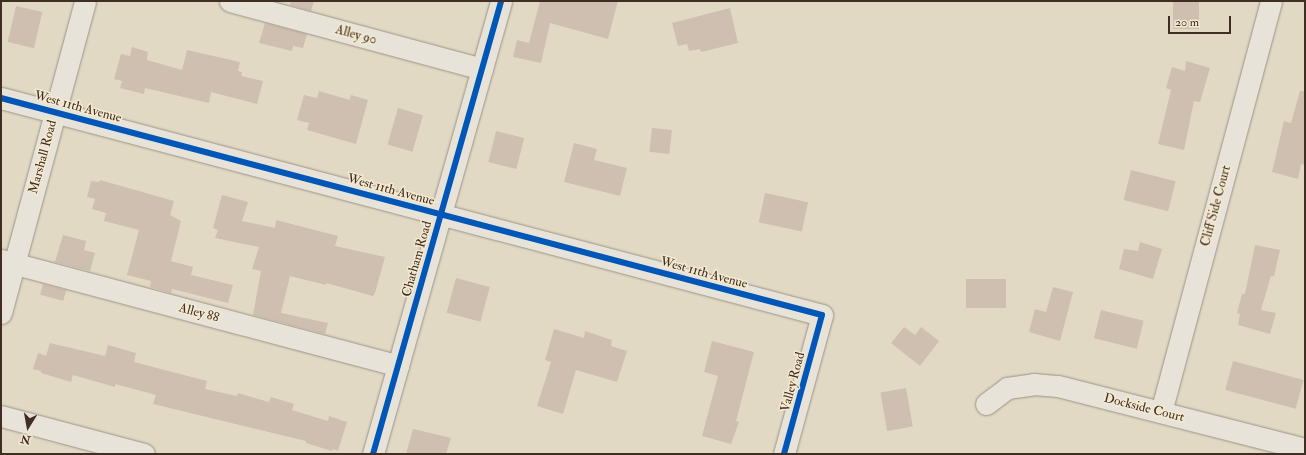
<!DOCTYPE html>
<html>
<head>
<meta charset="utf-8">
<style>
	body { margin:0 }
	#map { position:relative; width:1306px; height:455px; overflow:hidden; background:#e2d9c4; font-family:"IM FELL Double Pica",serif }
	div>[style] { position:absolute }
	.building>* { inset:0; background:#cebfb1; transform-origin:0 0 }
	.roads { filter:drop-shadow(0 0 1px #9b9386) drop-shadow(0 0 1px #9b9386) }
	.minor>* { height:21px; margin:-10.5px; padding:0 10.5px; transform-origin:10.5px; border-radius:10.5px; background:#e8e3d8 }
	.cycleway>* { height:6px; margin:-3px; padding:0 3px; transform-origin:3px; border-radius:3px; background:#0057b8 }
	span { translate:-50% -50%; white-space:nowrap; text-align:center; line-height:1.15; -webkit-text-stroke:3px #f5ead0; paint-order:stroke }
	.street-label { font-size:13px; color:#402e24 }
	.frame { position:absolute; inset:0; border:2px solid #402e24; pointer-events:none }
	.north { position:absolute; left:8px; top:407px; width:40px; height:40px; -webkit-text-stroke:3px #f5ead0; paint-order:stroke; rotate:191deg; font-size:11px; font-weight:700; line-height:16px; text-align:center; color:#402e24 }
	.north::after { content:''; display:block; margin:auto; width:14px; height:18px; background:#402e24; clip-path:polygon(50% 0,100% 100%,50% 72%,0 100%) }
	.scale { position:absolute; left:1168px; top:16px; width:63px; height:18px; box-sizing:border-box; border:2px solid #402e24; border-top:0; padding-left:5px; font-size:12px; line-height:14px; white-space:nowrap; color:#402e24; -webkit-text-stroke:3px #f5ead0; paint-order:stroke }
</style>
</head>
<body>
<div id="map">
	<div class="building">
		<i style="clip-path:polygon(291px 1px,314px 1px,311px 11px,290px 5px)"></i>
		<i style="clip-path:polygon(540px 1px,618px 1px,608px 39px,550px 23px,541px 63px,513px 57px,517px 40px,529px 43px)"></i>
		<i style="left:1173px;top:1px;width:26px;height:28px"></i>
		<i style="left:16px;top:6px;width:27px;height:37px;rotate:13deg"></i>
		<i style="clip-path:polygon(730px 8px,738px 43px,701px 52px,700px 49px,689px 51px,687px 44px,678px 46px,672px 23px)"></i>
		<i style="clip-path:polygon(265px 23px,307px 34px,303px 48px,293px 46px,292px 51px,259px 43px)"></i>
		<i style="clip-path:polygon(132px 47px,148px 52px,147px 60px,182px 70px,187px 50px,240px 62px,238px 71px,242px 72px,241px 76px,263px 81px,257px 104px,211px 92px,209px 103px,145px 88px,144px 94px,120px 88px,122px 81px,114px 79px,121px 54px,130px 56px)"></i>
		<i style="clip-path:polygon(1186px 61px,1210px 68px,1200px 102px,1194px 101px,1184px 150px,1158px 144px,1171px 90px,1166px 88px,1172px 67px,1185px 71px)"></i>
		<i style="clip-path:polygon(319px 91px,350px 100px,351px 95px,368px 100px,356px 144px,307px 130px,309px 123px,297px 120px,304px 95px,317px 98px)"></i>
		<i style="clip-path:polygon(1300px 91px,1305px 91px,1305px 165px,1301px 164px,1298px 179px,1272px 172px,1284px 121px,1291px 123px)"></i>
		<i style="left:398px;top:108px;width:26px;height:38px;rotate:16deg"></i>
		<i style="left:652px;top:128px;width:20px;height:24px;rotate:6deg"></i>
		<i style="left:496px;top:131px;width:29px;height:32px;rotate:14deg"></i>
		<i style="clip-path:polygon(574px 143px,597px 149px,594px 160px,627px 168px,620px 196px,564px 182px)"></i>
		<i style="left:1131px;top:170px;width:46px;height:31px;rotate:14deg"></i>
		<i style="clip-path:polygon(100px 180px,174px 201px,170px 215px,181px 221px,171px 261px,193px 267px,191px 275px,233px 285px,228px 303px,172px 289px,171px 293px,154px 288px,150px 287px,151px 281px,127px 275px,139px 230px,104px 221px,106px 213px,92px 209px,95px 199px,87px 197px,91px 181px,99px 182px)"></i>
		<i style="left:765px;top:193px;width:44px;height:30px;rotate:12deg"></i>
		<i style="clip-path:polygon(222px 195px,248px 202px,242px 221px,275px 228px,276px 220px,338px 236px,335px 246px,385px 257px,375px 293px,373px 296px,326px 283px,326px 285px,290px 276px,281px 313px,328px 323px,325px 334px,253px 315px,261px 271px,252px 269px,259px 247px,215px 238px,218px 230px,213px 228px)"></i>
		<i style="clip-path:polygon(63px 235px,86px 241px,84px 250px,95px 253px,90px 271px,55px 262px)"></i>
		<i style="clip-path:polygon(1140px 242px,1162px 249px,1153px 279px,1119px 269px,1124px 249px,1138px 251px)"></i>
		<i style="clip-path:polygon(1255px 245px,1280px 250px,1274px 276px,1271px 276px,1261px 310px,1276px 313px,1270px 334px,1238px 325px,1240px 314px,1237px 313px,1242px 294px,1245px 294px)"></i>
		<i style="left:456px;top:278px;width:35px;height:36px;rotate:15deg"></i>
		<i style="left:966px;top:279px;width:40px;height:29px"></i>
		<i style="left:43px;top:284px;width:24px;height:11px;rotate:15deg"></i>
		<i style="clip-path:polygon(1053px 287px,1073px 292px,1060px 341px,1029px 332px,1035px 309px,1046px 312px)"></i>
		<i style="left:1101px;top:310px;width:44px;height:29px;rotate:14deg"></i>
		<i style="clip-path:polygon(904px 327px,915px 335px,921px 327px,939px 341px,920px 366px,891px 343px)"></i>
		<i style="clip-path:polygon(554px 329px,584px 338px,585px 331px,612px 340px,611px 346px,627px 351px,617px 382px,576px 370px,563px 414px,537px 406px,551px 362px,545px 360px)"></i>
		<i style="clip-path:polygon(712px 341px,754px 352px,736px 421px,739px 422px,731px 444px,702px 436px,718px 376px,704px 372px)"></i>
		<i style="clip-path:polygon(50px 343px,105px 356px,108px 345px,136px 353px,134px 362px,207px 381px,205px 389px,237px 396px,238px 393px,269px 402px,271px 397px,294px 404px,292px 410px,328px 421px,329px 416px,347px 422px,338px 451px,333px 449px,332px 451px,306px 443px,306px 441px,153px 404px,156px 395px,115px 384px,115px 387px,73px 375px,71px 382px,41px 373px,41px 371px,33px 369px,38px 353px,46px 356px)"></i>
		<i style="left:1233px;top:361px;width:73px;height:30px;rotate:15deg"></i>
		<i style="left:906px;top:388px;width:39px;height:26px;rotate:80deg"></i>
		<i style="clip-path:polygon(413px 429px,451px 438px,446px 454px,406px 454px)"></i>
	</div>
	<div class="roads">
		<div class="minor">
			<i style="left:230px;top:1px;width:261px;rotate:15.1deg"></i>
			<i style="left:1px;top:98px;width:849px;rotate:14.81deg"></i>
			<i style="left:822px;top:315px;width:144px;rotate:105.3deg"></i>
			<i style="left:1px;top:260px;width:411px;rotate:14.9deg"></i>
			<i style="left:1px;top:313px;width:323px;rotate:-74.9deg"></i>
			<i style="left:986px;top:404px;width:26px;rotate:-37deg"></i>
			<i style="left:1007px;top:388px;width:27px;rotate:-8deg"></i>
			<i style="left:1034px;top:384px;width:24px;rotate:5deg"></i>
			<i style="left:1058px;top:386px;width:255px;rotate:14.3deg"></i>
			<i style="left:1161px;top:412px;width:425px;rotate:-75deg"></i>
			<i style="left:1px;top:416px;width:148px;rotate:14.9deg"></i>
			<i style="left:373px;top:454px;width:471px;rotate:-74.2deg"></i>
		</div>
	</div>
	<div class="cycleway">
		<i style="left:1px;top:98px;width:849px;rotate:14.81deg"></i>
		<i style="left:822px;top:315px;width:144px;rotate:105.3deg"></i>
		<i style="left:373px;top:454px;width:471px;rotate:-74.2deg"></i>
	</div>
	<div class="street-label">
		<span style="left:356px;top:35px;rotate:15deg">Alley 90</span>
		<span style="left:78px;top:107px;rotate:15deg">West 11th Avenue</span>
		<span style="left:43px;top:157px;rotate:-75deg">Marshall Road</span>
		<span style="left:391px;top:190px;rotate:15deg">West 11th Avenue</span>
		<span style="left:1216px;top:206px;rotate:-75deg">Cliff Side Court</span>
		<span style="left:417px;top:259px;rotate:-74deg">Chatham Road</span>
		<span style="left:704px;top:273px;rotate:15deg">West 11th Avenue</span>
		<span style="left:199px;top:313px;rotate:15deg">Alley 88</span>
		<span style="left:793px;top:382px;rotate:-75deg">Valley Road</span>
		<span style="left:1144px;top:408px;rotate:14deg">Dockside Court</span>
	</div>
	<div class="frame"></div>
	<div class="north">N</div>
	<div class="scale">20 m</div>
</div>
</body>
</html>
